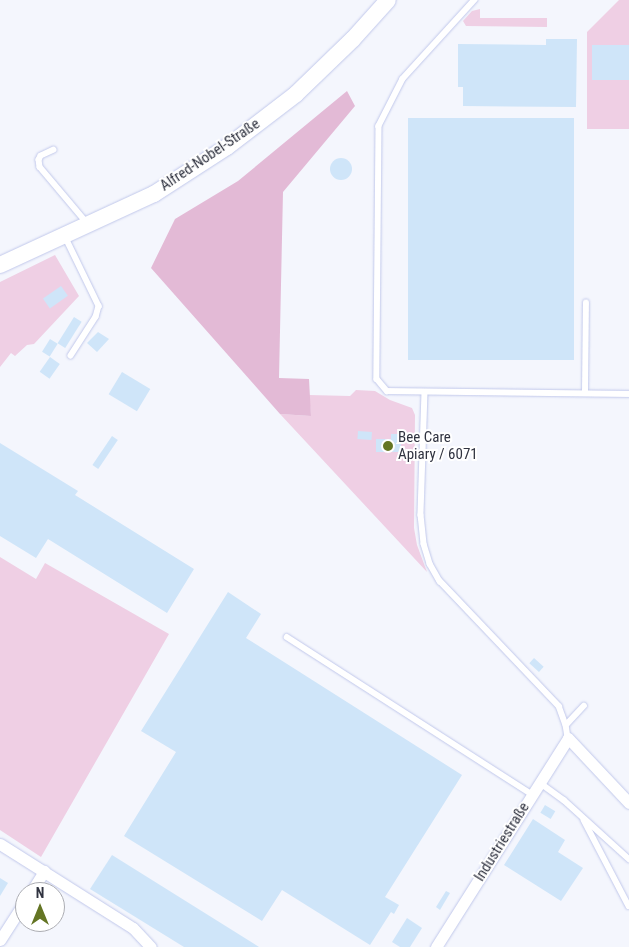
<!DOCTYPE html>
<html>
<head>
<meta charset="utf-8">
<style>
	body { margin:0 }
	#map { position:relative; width:629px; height:947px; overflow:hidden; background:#f4f6fd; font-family:"Roboto Condensed",sans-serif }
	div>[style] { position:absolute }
	.green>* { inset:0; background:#efcfe4 }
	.forest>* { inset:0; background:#e3bad6 }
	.building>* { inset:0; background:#cfe5f9; transform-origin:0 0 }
	.round { border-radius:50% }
	.roads { filter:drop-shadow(0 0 1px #c1c8eb) drop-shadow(0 0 1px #c1c8eb) }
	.lane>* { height:5.5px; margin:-2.75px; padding:0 2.75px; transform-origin:2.75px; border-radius:2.75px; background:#fff }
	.street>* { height:11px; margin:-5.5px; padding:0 5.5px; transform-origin:5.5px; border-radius:5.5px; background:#fff }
	.secondary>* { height:16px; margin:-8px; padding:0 8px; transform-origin:8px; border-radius:8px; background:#fff }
	.dots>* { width:14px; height:14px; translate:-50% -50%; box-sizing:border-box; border:2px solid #fff; border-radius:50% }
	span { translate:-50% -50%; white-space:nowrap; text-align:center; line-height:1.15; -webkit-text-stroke:4px #fff; paint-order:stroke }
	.street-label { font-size:15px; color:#303340 }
	.poi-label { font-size:15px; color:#303340 }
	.left { translate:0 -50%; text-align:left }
	.north { position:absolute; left:15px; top:882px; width:50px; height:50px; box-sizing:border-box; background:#fff; border:1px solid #acadb3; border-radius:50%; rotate:0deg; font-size:14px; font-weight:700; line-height:20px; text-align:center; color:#303340 }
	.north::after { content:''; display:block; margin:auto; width:18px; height:22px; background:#647524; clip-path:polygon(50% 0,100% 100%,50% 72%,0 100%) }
</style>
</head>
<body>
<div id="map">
	<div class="green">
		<i style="clip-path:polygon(619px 0,629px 0,629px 129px,587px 129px,587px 32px)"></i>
		<i style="clip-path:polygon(480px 9px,480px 18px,547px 18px,547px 27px,466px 26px,463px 21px,472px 11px)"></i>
		<i style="clip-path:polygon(55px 255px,79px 296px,34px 344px,27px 345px,15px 356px,11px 353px,0 367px,0 282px)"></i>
		<i style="clip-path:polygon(356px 390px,375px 391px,390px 400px,412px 408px,415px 415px,414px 528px,417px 545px,427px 572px,280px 414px,311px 416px,309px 395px,350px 396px)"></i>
		<i style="clip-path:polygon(0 557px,36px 579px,45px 563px,169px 634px,41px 857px,0 830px)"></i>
	</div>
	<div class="forest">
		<i style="clip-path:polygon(347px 91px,355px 106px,283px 192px,279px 378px,309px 379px,311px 416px,280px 414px,151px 268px,175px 219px,238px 181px)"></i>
	</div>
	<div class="building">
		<i style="clip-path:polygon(546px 39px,577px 39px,576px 107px,463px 106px,463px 87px,458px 87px,458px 44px,546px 45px)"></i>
		<i style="left:592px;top:45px;width:37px;height:35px"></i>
		<i style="left:408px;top:118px;width:166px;height:242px"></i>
		<i class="round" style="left:330px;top:158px;width:22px;height:22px"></i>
		<i style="left:61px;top:286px;width:12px;height:22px;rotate:55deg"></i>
		<i style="left:74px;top:317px;width:9px;height:31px;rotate:32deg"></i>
		<i style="clip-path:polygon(98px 332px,109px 339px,97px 352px,87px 343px)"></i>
		<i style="left:50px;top:339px;width:9px;height:15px;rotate:32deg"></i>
		<i style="left:50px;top:357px;width:12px;height:18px;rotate:35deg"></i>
		<i style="left:122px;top:372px;width:33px;height:26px;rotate:31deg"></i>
		<i style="left:358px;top:431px;width:14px;height:8px;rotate:4deg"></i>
		<i style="clip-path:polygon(391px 434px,401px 434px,401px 452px,376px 452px,376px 439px,391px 439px)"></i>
		<i style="left:112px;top:436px;width:7px;height:35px;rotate:34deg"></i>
		<i style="clip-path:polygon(0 443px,78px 491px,75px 495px,194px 569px,167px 613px,48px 539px,36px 558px,0 536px)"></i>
		<i style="clip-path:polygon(228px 592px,261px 614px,246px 638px,462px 775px,385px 897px,399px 905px,394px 914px,391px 912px,370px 945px,282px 890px,262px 921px,124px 836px,176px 752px,141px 731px)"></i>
		<i style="left:534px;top:658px;width:13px;height:7px;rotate:42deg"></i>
		<i style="left:545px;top:805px;width:12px;height:9px;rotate:31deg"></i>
		<i style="clip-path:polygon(533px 819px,565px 840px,558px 852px,583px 868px,561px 901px,504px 865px)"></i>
		<i style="clip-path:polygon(112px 855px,259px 947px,184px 947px,90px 889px)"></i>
		<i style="clip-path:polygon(0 878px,8px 883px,0 896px)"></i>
		<i style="clip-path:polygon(446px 891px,450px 893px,440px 910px,436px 907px)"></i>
		<i style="clip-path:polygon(407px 918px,422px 928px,410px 947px,400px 947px,392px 942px)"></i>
	</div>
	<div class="roads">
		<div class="lane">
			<i style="left:475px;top:0;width:107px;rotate:132.3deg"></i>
			<i style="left:403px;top:79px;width:53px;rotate:117.1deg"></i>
			<i style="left:379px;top:126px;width:253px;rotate:90.5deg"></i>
			<i style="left:377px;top:379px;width:16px;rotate:50deg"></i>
			<i style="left:387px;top:391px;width:242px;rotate:0.7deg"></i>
			<i style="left:54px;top:150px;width:14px;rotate:155deg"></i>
			<i style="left:41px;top:156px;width:4px;rotate:117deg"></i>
			<i style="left:39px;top:160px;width:7px;rotate:82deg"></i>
			<i style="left:40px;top:167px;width:75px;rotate:49.9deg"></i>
			<i style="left:65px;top:236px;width:78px;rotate:64.1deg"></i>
			<i style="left:99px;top:306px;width:11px;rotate:105deg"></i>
			<i style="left:96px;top:317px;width:46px;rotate:122.7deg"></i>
			<i style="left:425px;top:392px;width:123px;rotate:91.9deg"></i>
			<i style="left:421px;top:515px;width:29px;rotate:84deg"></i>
			<i style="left:424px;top:544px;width:21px;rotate:73deg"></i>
			<i style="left:430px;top:564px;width:20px;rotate:60deg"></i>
			<i style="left:440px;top:581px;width:173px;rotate:46.4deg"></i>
			<i style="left:559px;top:706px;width:20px;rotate:70deg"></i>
			<i style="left:566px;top:725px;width:13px;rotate:81deg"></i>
			<i style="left:585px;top:393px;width:90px;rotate:-89.4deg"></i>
			<i style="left:287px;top:637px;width:291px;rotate:32.7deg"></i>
			<i style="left:566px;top:725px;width:26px;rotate:-47deg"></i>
			<i style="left:539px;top:782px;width:31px;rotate:36deg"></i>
			<i style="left:564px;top:800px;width:88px;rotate:42.2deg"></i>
			<i style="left:584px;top:820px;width:97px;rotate:62.4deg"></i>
		</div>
		<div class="street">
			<i style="left:0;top:844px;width:157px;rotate:32.3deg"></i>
			<i style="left:133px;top:928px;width:26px;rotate:47deg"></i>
			<i style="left:31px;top:892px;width:25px;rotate:-58deg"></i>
			<i style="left:0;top:940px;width:46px;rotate:-57.3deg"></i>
			<i style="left:436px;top:947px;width:247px;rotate:-57.7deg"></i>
			<i style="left:568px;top:738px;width:89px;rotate:46.8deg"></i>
		</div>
		<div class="secondary">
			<i style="left:0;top:265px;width:170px;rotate:-24.8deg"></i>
			<i style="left:154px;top:194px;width:87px;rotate:-32.8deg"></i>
			<i style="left:227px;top:147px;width:87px;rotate:-37.5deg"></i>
			<i style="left:296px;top:94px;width:79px;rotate:-44deg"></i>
			<i style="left:353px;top:39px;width:52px;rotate:-48.1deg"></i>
		</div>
	</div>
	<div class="dots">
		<i style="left:388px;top:446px;background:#647524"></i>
	</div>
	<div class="street-label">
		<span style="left:210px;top:155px;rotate:-34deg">Alfred-Nobel-Straße</span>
		<span style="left:502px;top:842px;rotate:-58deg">Industriestraße</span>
	</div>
	<div class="poi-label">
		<span class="left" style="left:398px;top:446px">Bee Care<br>Apiary / 6071</span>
	</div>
	<div class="north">N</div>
</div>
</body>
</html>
